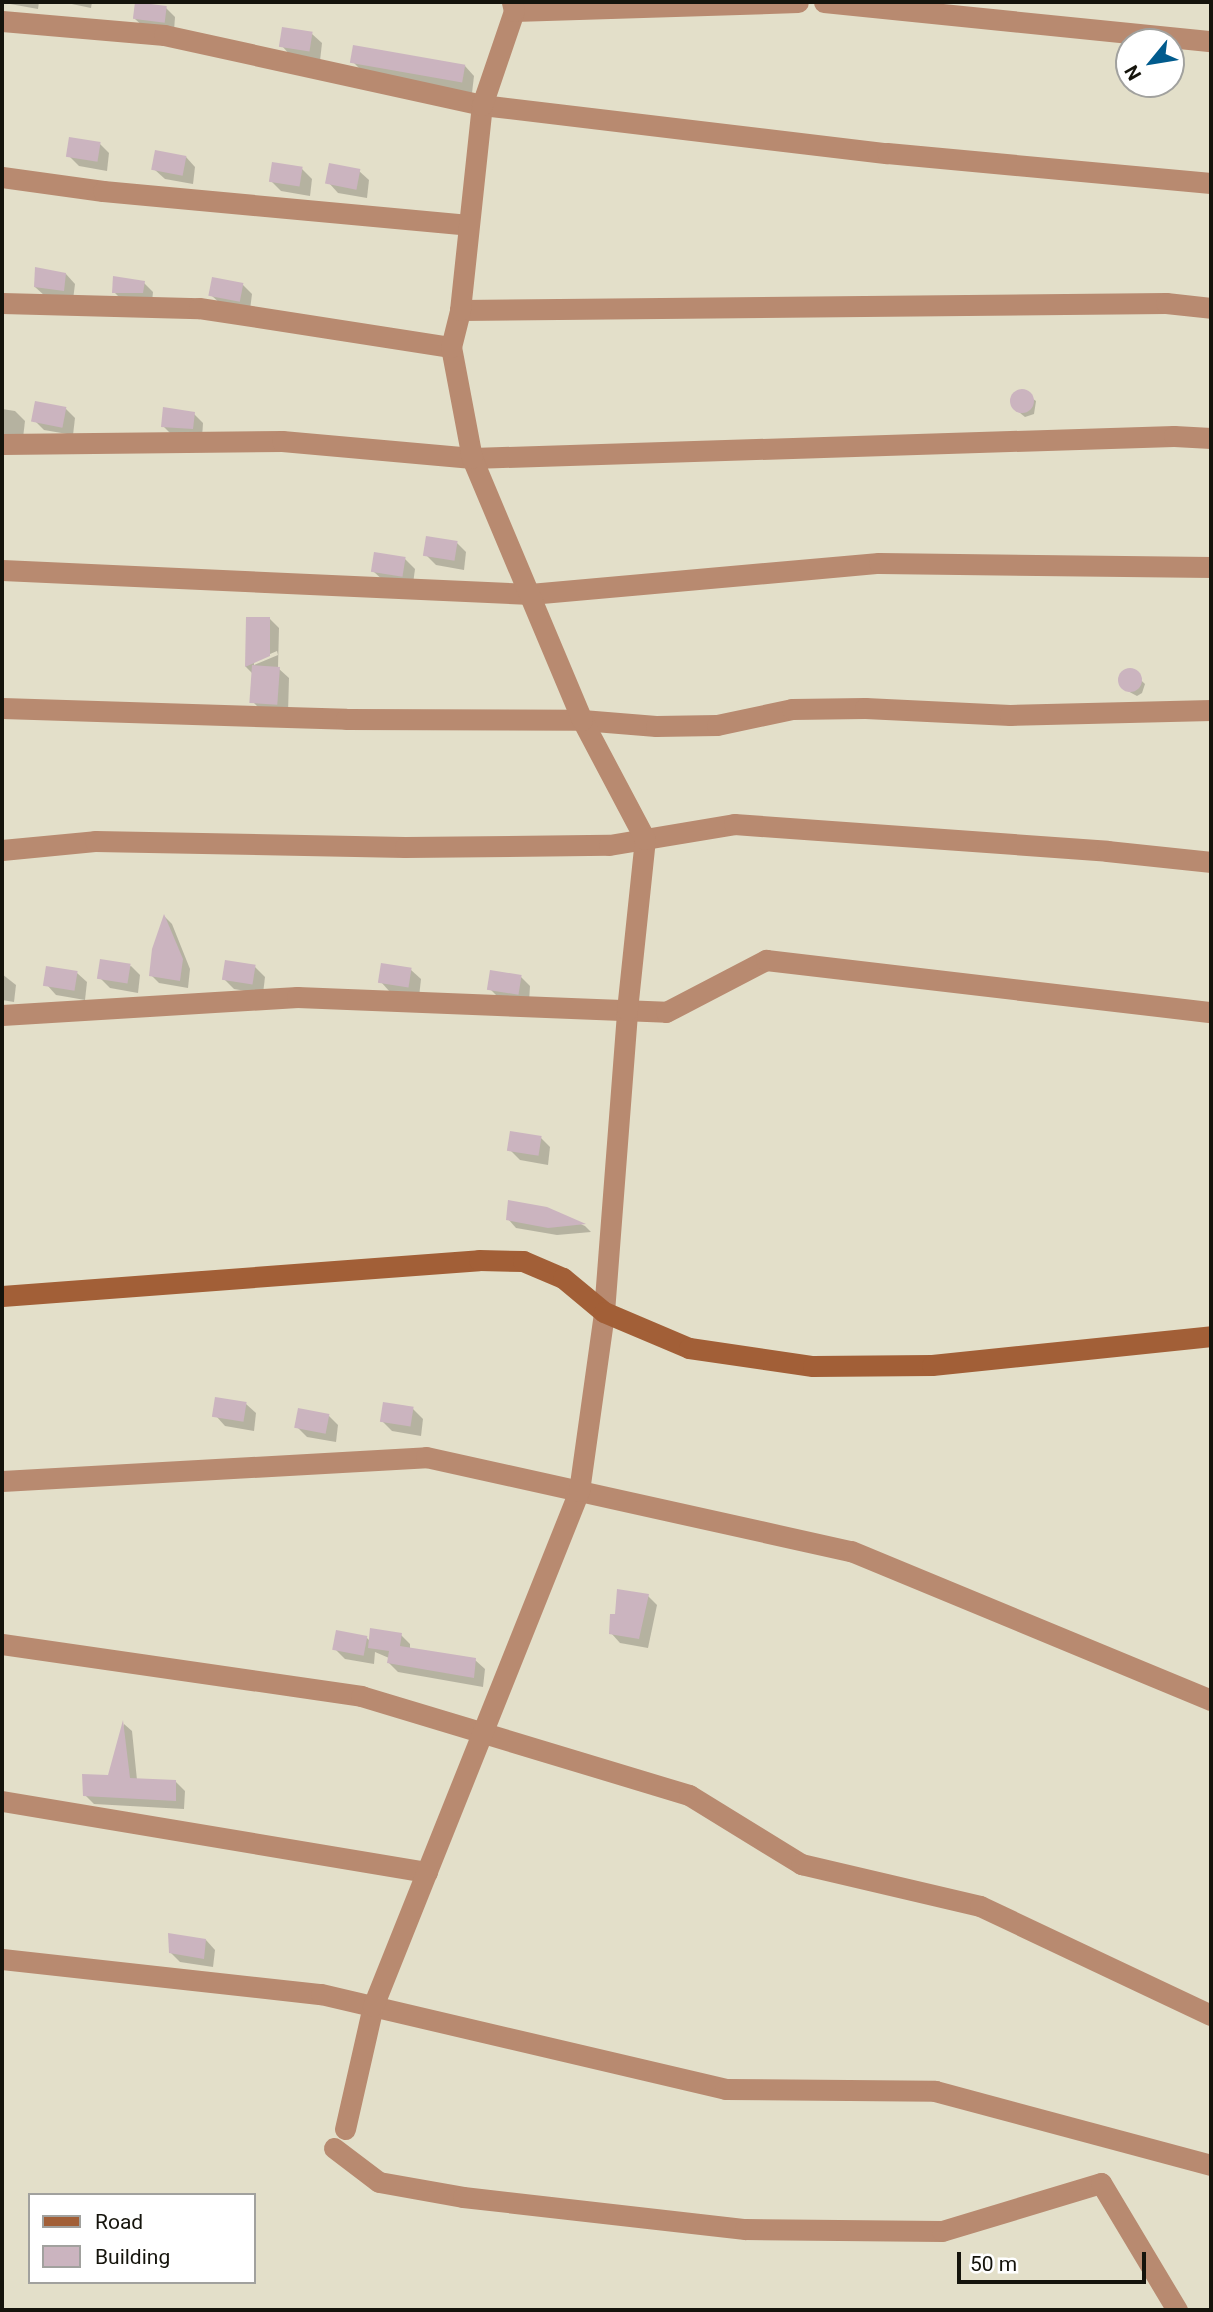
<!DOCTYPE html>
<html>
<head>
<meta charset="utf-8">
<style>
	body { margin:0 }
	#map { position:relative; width:1213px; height:2312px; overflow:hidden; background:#e3dfc9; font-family:Roboto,sans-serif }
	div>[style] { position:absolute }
	.shadow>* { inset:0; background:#0003 }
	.building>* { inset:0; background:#cbb4bf; transform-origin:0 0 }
	.round { border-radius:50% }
	.street>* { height:21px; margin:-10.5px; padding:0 10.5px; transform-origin:10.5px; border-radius:10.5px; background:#b88a70 }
	.secondary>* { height:21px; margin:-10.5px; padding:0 10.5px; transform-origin:10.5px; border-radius:10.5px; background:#a25f37 }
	span { translate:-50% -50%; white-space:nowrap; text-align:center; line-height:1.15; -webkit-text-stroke:7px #fff; paint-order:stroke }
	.frame { position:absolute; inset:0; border:4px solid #15140c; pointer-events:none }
	.legend { position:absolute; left:28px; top:2193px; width:228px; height:91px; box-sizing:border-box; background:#fff; border:2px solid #a1a19e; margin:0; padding:9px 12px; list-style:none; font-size:21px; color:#15140c }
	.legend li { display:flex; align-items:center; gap:14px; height:35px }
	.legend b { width:35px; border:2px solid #a1a19e }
	.north { position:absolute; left:1115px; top:28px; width:70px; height:70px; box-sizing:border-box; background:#fff; border:2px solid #a1a19e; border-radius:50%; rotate:240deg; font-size:19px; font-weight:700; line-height:28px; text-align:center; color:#15140c }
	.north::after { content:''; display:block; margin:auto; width:24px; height:32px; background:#015b8d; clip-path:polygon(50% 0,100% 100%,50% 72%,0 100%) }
	.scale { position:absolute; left:957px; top:2252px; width:189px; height:32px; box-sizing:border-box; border:4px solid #15140c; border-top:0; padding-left:9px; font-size:21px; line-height:24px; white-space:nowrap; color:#15140c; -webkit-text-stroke:5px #fff; paint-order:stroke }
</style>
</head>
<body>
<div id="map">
	<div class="shadow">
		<i style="clip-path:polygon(7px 2px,39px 2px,38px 9px,10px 4px)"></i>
		<i style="clip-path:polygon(62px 2px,92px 2px,91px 8px)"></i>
		<i style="clip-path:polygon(166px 8px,175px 17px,174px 31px,145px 28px,135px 19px)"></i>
		<i style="clip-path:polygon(312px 34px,322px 43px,320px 61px,291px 56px,282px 46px)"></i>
		<i style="clip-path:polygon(353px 62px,465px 66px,474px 76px,472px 93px,363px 72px)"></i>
		<i style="clip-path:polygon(100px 144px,109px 153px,107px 171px,79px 166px,69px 156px)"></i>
		<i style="clip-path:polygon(186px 157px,195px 167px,193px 184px,165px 179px,155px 170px)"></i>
		<i style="clip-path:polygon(302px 169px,312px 179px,310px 196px,281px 191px,272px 182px)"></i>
		<i style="clip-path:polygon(359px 171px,369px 180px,367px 198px,338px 193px,329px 183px)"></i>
		<i style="clip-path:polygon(66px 274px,75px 284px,73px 300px,45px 296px,35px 287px)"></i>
		<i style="clip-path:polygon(144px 283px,153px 292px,152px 302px,123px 301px,114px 292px)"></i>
		<i style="clip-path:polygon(242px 284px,252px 294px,250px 310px,222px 305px,212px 296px)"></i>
		<i style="clip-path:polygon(1022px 391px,1036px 401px,1034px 414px,1025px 417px,1014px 408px,1011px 401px,1016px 392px)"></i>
		<i style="clip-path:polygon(65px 408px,75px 418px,73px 435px,44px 430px,35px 421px)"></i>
		<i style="clip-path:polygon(2px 409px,15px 411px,25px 421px,23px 438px,2px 434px)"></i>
		<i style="clip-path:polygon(194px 414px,203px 423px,202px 438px,173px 436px,163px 426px)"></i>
		<i style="clip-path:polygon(457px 543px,466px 552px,464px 570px,436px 565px,426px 555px)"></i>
		<i style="clip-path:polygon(405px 559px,415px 569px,413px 584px,384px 581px,374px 572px)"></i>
		<i style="clip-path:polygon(evenodd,247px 619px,270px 619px,279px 628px,278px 668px,289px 678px,288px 713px,263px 712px,253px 702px,253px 674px,246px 667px,247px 619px,277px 651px,278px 655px,254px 665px,254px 661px,277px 651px)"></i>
		<i style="clip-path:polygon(1130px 670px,1145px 684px,1142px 693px,1137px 696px,1122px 688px,1121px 674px)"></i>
		<i style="clip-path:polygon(165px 917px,172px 924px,190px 969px,188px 988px,159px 983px,151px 975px)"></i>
		<i style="clip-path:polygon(131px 966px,140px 975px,138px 993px,110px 988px,100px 978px)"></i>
		<i style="clip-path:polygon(255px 967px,265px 977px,263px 994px,234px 989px,225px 980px)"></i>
		<i style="clip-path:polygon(411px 970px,421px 979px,419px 997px,390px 992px,381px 982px)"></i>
		<i style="clip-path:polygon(77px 973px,87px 982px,85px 1000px,56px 995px,47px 985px)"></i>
		<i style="clip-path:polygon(2px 974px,16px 985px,14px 1002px,2px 1000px)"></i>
		<i style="clip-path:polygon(521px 977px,530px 986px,529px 1002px,500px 999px,490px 989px)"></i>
		<i style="clip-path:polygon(541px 1138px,550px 1147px,548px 1165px,520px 1160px,510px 1150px)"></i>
		<i style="clip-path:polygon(546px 1208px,585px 1226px,591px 1232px,557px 1235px,516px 1228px,508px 1219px)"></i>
		<i style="clip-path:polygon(246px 1404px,256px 1413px,254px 1431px,225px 1426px,216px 1416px)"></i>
		<i style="clip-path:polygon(413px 1409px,423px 1419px,421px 1436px,392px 1431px,383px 1422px)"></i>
		<i style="clip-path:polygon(328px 1415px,338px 1425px,336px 1442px,307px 1437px,298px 1428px)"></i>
		<i style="clip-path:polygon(648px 1596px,657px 1605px,648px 1648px,620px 1643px,611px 1633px)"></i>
		<i style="clip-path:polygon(401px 1635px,410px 1644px,410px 1650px,475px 1660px,485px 1669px,483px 1687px,398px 1672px,388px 1662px,389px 1658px,375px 1652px,374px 1664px,345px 1659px,336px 1650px,366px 1637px,371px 1642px)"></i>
		<i style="clip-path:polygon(124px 1724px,132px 1731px,137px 1780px,176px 1782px,185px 1791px,184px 1809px,94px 1804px,85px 1795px,109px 1777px)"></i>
		<i style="clip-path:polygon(206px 1940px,215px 1950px,213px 1967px,180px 1962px,170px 1952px)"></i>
	</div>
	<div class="building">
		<i style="left:135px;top:2px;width:32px;height:17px;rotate:7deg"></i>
		<i style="left:282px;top:27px;width:31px;height:20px;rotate:9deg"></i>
		<i style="left:353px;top:45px;width:114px;height:18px;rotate:10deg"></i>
		<i style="left:69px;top:137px;width:32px;height:20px;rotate:9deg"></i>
		<i style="left:155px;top:150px;width:32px;height:20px;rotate:11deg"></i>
		<i style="left:272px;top:162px;width:31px;height:20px;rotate:9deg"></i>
		<i style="left:329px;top:163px;width:32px;height:21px;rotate:11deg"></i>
		<i style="clip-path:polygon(35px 267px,66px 273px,64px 291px,34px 287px)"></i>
		<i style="clip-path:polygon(113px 276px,145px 281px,143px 293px,112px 293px)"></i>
		<i style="left:212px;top:277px;width:32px;height:19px;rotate:11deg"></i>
		<i class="round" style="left:1010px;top:389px;width:24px;height:24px"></i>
		<i style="left:35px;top:401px;width:32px;height:21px;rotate:11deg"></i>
		<i style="clip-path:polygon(163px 407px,195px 412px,193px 429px,161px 427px)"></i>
		<i style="left:426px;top:536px;width:32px;height:20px;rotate:9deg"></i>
		<i style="left:374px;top:552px;width:32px;height:20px;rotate:9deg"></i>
		<i style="clip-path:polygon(246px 617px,270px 617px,270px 656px,245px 667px)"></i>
		<i style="left:252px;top:665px;width:28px;height:38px;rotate:4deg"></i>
		<i class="round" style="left:1118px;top:668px;width:24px;height:24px"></i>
		<i style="clip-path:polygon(164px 914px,183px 959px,180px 981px,149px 976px,152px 949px)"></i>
		<i style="left:100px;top:959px;width:31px;height:20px;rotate:9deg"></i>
		<i style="left:225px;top:960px;width:31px;height:20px;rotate:9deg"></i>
		<i style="left:381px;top:963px;width:31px;height:20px;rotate:9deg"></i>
		<i style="left:46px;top:966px;width:32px;height:20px;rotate:9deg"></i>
		<i style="left:490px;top:970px;width:32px;height:20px;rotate:9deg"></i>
		<i style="left:510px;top:1131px;width:32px;height:20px;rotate:9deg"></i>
		<i style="clip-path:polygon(508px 1200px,547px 1207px,586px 1224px,548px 1228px,506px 1220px)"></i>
		<i style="left:215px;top:1397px;width:32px;height:20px;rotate:9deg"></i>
		<i style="left:383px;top:1402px;width:31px;height:20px;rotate:9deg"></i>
		<i style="left:298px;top:1408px;width:32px;height:20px;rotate:11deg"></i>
		<i style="clip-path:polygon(617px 1589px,649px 1594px,639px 1639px,609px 1634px,610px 1614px,615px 1614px)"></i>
		<i style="clip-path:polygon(370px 1628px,402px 1633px,400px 1646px,476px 1658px,474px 1678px,387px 1663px,389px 1651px,368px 1648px)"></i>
		<i style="left:336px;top:1630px;width:32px;height:20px;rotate:11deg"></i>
		<i style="clip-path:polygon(123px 1720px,130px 1778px,176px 1780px,176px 1801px,83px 1796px,82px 1774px,108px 1775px)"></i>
		<i style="clip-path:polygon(168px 1933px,206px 1939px,204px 1959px,169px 1953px)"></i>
	</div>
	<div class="street">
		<i style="left:824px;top:2px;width:389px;rotate:5.8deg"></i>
		<i style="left:514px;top:11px;width:284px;rotate:-1.8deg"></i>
		<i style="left:2px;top:21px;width:163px;rotate:4.9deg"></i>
		<i style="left:164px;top:35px;width:326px;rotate:12.4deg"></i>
		<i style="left:482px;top:105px;width:408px;rotate:6.8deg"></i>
		<i style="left:887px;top:153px;width:325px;rotate:5.3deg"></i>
		<i style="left:2px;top:177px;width:102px;rotate:7.9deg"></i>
		<i style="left:103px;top:191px;width:367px;rotate:5.3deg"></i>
		<i style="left:2px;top:303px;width:197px;rotate:1.5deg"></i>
		<i style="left:199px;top:308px;width:255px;rotate:8.8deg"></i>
		<i style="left:460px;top:310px;width:706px;rotate:-0.57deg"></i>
		<i style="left:1166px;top:303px;width:45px;rotate:6.3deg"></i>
		<i style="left:2px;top:444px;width:280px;rotate:-0.6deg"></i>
		<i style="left:282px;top:441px;width:191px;rotate:5.1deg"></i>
		<i style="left:472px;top:458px;width:702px;rotate:-1.8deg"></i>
		<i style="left:1174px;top:436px;width:37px;rotate:3deg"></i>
		<i style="left:2px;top:570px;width:529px;rotate:2.6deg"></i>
		<i style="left:530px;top:594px;width:350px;rotate:-5.1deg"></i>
		<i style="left:879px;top:563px;width:332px;rotate:0.7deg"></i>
		<i style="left:2px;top:708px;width:344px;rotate:1.8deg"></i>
		<i style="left:346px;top:719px;width:236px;rotate:0.2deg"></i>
		<i style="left:582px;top:720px;width:74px;rotate:4.6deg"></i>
		<i style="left:656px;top:726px;width:61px;rotate:-0.9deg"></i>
		<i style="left:717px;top:725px;width:77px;rotate:-12deg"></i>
		<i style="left:792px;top:709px;width:73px;rotate:-0.8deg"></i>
		<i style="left:865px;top:708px;width:145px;rotate:2.8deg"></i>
		<i style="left:1010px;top:715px;width:201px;rotate:-1.4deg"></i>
		<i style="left:2px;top:850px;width:93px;rotate:-5.5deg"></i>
		<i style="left:95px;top:841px;width:310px;rotate:1.1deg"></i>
		<i style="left:405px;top:847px;width:204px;rotate:-0.6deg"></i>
		<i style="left:609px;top:845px;width:127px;rotate:-9.5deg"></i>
		<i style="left:734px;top:824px;width:374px;rotate:4.1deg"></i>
		<i style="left:1107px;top:851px;width:105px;rotate:6deg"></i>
		<i style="left:2px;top:1015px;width:296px;rotate:-3.5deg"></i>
		<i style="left:297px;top:997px;width:369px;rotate:2.3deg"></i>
		<i style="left:666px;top:1012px;width:113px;rotate:-27.5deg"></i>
		<i style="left:766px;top:960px;width:448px;rotate:6.7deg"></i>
		<i style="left:2px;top:1481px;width:425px;rotate:-3.2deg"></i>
		<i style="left:426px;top:1457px;width:435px;rotate:12.5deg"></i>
		<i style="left:851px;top:1551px;width:390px;rotate:22.5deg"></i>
		<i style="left:2px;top:1644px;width:363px;rotate:8.2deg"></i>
		<i style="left:361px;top:1696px;width:343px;rotate:16.8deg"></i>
		<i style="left:689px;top:1795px;width:132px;rotate:31.6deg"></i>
		<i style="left:801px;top:1864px;width:184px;rotate:13.2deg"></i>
		<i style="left:980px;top:1906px;width:255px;rotate:25.3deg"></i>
		<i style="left:2px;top:1801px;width:431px;rotate:9.5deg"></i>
		<i style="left:2px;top:1959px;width:321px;rotate:6.3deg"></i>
		<i style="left:321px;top:1994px;width:415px;rotate:13.2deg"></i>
		<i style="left:725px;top:2089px;width:210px;rotate:0.5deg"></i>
		<i style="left:935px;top:2091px;width:286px;rotate:15deg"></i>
		<i style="left:345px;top:2129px;width:126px;rotate:-77.2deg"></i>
		<i style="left:373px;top:2006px;width:555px;rotate:-68.2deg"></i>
		<i style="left:579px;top:1491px;width:181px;rotate:-82deg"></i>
		<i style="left:604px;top:1312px;width:303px;rotate:-85.6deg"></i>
		<i style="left:627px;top:1010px;width:172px;rotate:-84deg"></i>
		<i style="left:645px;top:839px;width:135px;rotate:-117.9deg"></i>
		<i style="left:582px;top:720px;width:284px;rotate:-112.8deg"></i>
		<i style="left:472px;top:458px;width:113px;rotate:-100.7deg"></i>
		<i style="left:451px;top:347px;width:38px;rotate:-76deg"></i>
		<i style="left:460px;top:310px;width:206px;rotate:-83.9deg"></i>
		<i style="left:482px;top:105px;width:99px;rotate:-71.2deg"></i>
		<i style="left:514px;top:11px;width:9px;rotate:-103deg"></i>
		<i style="left:334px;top:2148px;width:56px;rotate:37.1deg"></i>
		<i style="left:379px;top:2182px;width:85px;rotate:10.1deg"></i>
		<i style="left:463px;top:2197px;width:284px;rotate:6.5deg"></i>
		<i style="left:745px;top:2229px;width:197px;rotate:0.6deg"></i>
		<i style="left:942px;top:2231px;width:166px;rotate:-16.8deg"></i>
		<i style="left:1101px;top:2183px;width:148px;rotate:59.1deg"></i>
	</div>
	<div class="secondary">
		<i style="left:2px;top:1296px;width:478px;rotate:-4.3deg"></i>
		<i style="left:479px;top:1260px;width:44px;rotate:1.3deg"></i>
		<i style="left:523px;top:1261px;width:43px;rotate:23deg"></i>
		<i style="left:563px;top:1278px;width:53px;rotate:39.7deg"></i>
		<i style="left:604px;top:1312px;width:92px;rotate:23deg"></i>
		<i style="left:689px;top:1348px;width:125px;rotate:8.3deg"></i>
		<i style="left:813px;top:1366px;width:119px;rotate:-0.5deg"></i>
		<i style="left:932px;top:1365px;width:281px;rotate:-5.9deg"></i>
	</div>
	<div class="frame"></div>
	<ul class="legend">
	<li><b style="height:9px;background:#a25f37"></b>Road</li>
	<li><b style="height:19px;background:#cbb4bf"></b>Building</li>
	</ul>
	<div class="north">N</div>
	<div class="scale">50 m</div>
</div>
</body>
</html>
